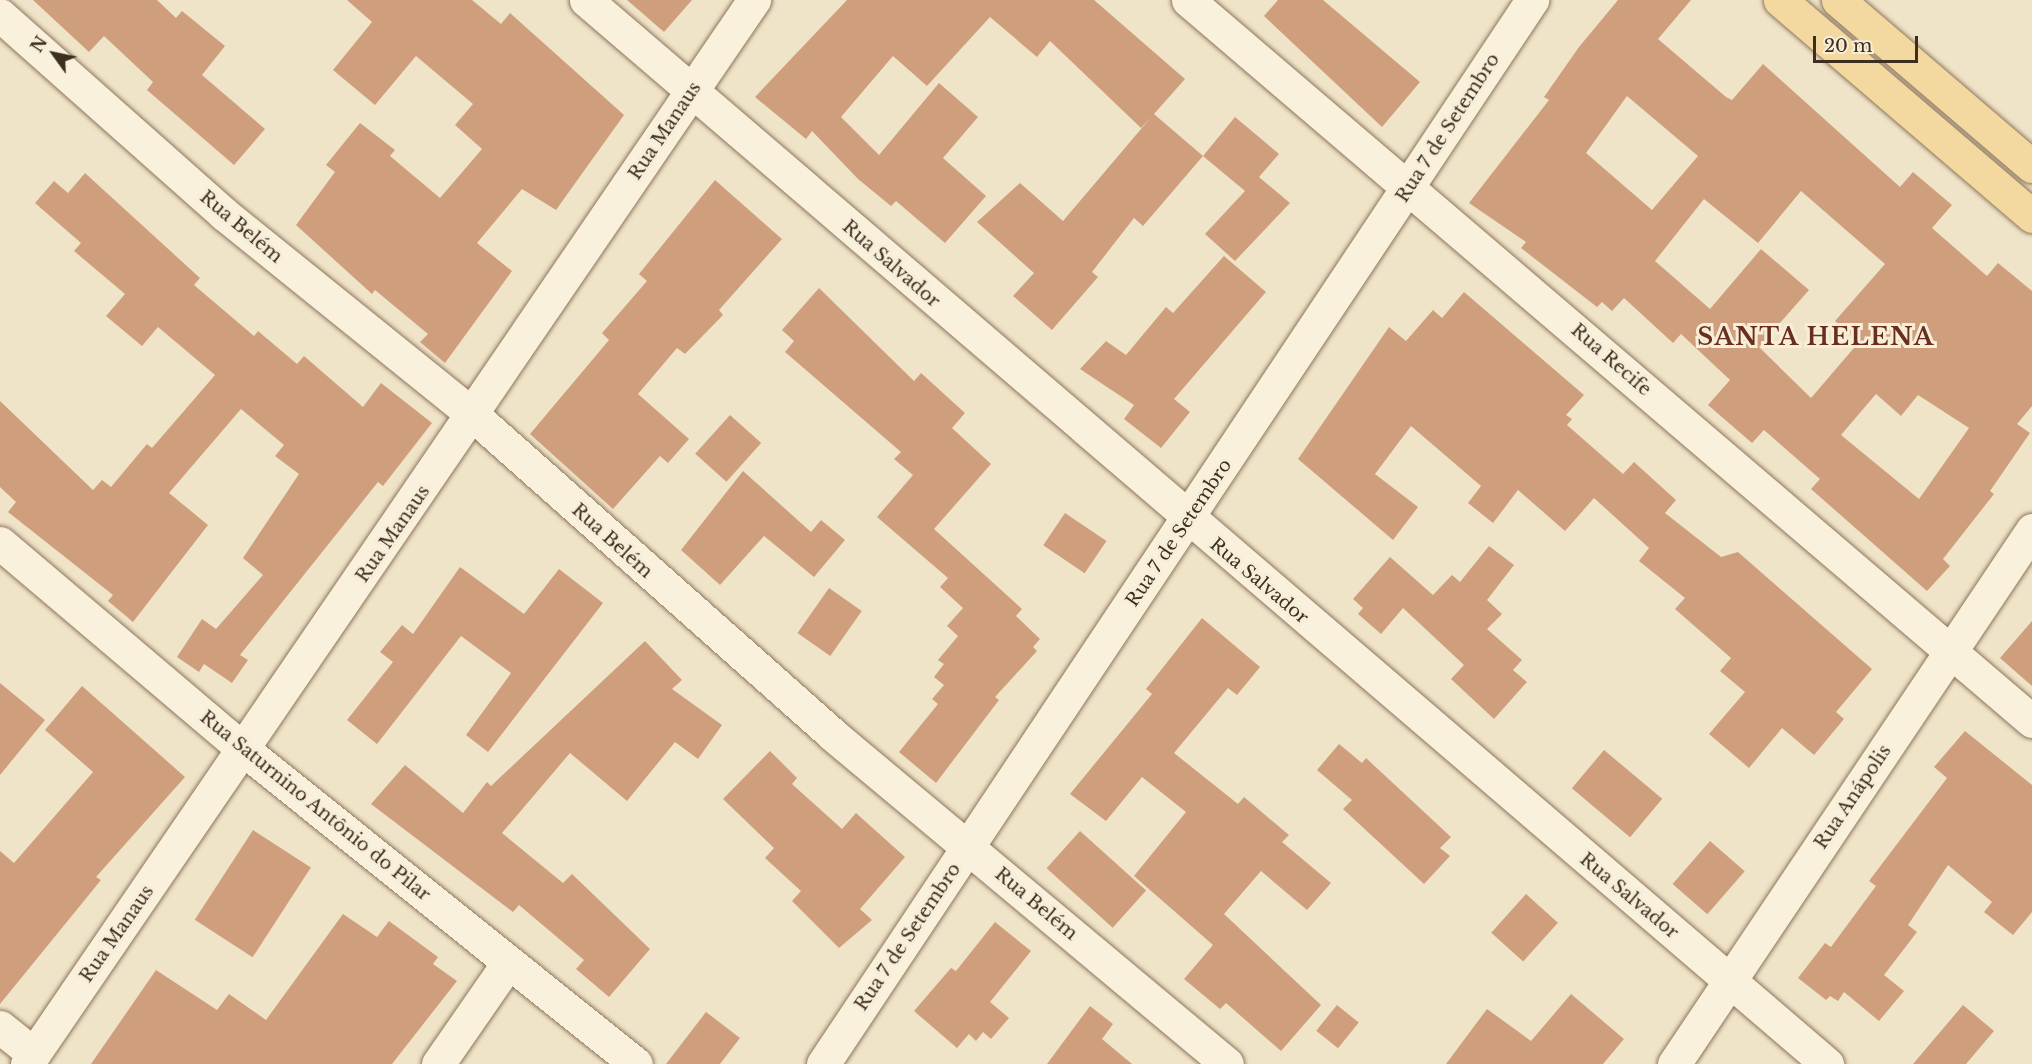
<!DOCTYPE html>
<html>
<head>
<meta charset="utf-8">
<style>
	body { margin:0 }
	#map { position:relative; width:2032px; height:1064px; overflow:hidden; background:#f0e4c8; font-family:"Libre Baskerville",serif }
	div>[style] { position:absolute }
	.building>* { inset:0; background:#cf9f7d; transform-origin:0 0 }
	.roads { filter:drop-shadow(0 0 2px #8d765c) drop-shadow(0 0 2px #8d765c) }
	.minor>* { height:33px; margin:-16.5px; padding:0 16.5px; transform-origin:16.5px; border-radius:16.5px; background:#faf1dc }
	.major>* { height:33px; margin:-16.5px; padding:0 16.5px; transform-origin:16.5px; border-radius:16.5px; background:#f3d9a0 }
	span { translate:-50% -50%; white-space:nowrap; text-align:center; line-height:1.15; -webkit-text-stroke:6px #f7eed8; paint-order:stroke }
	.street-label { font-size:18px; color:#3d2e20 }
	.district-label { font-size:24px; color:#6b2e1e; font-weight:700; letter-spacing:1.5px }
	.north { position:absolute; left:24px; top:24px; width:60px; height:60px; -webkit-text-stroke:4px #f7eed8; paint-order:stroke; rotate:303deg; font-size:16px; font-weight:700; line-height:24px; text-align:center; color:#3d2e20 }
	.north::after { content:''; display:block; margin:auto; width:21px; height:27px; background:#3d2e20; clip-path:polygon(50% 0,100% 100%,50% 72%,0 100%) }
	.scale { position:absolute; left:1813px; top:36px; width:105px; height:27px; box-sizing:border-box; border:3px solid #3d2e20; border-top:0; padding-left:8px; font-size:18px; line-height:21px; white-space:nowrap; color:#3d2e20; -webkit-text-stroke:4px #f7eed8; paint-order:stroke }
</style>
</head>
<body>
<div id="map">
	<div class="building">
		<i style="clip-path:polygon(33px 0,157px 0,176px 18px,182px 11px,225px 46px,202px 75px,265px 129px,234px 165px,147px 90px,153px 82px,104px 36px,89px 52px)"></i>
		<i style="clip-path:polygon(347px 0,472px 0,501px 24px,510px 13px,624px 115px,556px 210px,522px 189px,477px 243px,512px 271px,445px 363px,420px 342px,428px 334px,375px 290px,372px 294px,296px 225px,335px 172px,326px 165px,360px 123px,395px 150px,390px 156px,440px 198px,482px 149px,455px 125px,473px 104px,416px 56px,375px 105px,333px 70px,372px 22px)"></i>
		<i style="clip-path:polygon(627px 0,692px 0,664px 32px)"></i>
		<i style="clip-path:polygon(847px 0,1094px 0,1185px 79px,1154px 114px,1203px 156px,1143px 226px,1134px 218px,1092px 272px,1098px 277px,1052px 330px,1013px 296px,1034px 273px,977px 222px,1020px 183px,1063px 221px,1152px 116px,1141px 128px,1050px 41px,1037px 57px,990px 17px,927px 86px,893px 56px,841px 117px,879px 155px,939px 83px,978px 117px,943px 158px,986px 196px,945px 243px,896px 201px,891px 206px,858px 179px,812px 131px,806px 139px,755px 97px)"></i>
		<i style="clip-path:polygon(1278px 0,1323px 0,1420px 82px,1382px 127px,1264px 16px)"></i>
		<i style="clip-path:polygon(evenodd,1618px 0,1691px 0,1658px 39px,1726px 97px,1732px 100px,1763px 64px,1900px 187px,1913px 172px,1952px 205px,1932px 228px,1987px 276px,1998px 263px,2032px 291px,2032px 406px,2017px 424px,2030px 433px,1990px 491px,1994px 494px,1943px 559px,1950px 566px,1927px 591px,1811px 489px,1820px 479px,1764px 430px,1752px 443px,1708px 405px,1730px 380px,1681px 334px,1673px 343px,1624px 298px,1612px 311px,1602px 302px,1597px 307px,1521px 248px,1526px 242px,1469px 203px,1549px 100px,1544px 97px,1579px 47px,1618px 0,1627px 96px,1698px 156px,1652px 210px,1586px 153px,1627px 96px,1618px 0,1801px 191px,1885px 264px,1835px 321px,1859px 342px,1811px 398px,1759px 347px,1809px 290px,1761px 249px,1710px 309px,1655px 261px,1704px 199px,1758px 243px,1801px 191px,1618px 0,1876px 394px,1901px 416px,1918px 395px,1969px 428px,1919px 499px,1841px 435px,1876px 394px)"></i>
		<i style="clip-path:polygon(1235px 117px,1279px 154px,1259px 177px,1290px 203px,1235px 261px,1205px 234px,1245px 191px,1203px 156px)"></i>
		<i style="clip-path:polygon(85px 173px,200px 278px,194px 285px,254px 336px,258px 331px,297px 364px,304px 356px,363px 407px,381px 383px,432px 423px,383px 486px,378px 482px,240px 655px,248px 660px,232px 683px,204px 664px,199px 672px,177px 657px,202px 619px,216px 629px,263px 575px,243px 558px,299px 474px,275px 456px,284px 445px,241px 409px,169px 493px,208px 525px,133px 622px,108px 601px,113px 595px,8px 512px,16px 502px,0 487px,0 401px,93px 490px,102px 480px,111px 487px,147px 444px,152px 448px,215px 375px,158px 327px,142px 346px,106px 316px,125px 294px,74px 251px,81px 243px,35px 203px,54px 181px,68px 193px)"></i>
		<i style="clip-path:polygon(715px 180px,782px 239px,719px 310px,723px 315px,685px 354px,677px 348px,638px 394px,689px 439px,668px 463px,660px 456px,613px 509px,530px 434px,609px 340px,602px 333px,647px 281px,639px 274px)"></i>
		<i style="clip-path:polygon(1224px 256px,1266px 292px,1174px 399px,1190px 412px,1161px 448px,1124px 419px,1134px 405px,1080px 369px,1106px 341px,1126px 355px,1166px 307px,1173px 313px)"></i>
		<i style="clip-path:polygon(819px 288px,914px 381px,921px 373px,965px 413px,952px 428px,991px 464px,934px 529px,1022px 609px,1016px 616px,1040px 639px,1033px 647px,1037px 651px,995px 697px,999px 700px,936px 783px,899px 752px,938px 704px,932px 699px,944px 685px,934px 677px,944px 664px,938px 660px,958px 636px,947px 626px,963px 608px,940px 587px,948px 578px,877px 517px,913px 475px,894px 459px,901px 452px,785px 352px,794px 341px,782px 330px)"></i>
		<i style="clip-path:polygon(1464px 292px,1584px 395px,1566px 415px,1572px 419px,1567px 425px,1623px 474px,1634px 462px,1676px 500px,1665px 513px,1721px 557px,1738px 552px,1872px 669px,1836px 712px,1844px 719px,1814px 755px,1782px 728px,1749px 768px,1709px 734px,1745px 692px,1720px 671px,1731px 658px,1675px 609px,1685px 598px,1639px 561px,1649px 548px,1594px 498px,1565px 531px,1518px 490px,1493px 523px,1468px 503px,1481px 486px,1411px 426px,1375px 474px,1418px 507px,1393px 540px,1298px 459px,1389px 327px,1406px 341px,1433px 310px,1442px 318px)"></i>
		<i style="left:730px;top:415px;width:42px;height:52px;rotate:42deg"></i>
		<i style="clip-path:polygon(743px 471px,811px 532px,821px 520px,845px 540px,814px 577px,764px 536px,720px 585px,681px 550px)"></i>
		<i style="left:1065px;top:513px;width:50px;height:39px;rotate:34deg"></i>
		<i style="clip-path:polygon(1489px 546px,1514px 565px,1487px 600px,1502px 614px,1487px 629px,1522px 660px,1513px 670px,1527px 682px,1494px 719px,1451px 679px,1464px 665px,1403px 608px,1381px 634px,1358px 614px,1363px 608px,1353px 599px,1390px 557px,1433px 595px,1452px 575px,1460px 582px)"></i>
		<i style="clip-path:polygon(460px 567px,524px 614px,559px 569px,603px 603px,488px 752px,466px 735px,511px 673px,461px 636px,377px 744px,347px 720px,393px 662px,380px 652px,402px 625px,413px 634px)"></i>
		<i style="left:829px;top:588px;width:40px;height:55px;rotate:35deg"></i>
		<i style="clip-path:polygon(1202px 618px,1260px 667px,1237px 695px,1228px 688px,1174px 753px,1238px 804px,1244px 797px,1289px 835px,1282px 842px,1331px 883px,1307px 910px,1261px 871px,1224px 914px,1321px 1005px,1281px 1051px,1226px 1003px,1220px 1009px,1184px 979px,1213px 945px,1134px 876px,1186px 812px,1142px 777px,1106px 821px,1070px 794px,1152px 694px,1146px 689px)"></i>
		<i style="clip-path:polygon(2032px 621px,2032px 686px,2000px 658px)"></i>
		<i style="clip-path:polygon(645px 641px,682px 680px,672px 689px,722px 725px,698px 759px,675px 742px,627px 801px,570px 753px,502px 833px,563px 883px,572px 874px,650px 949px,609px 997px,576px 969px,584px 960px,519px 905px,513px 912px,371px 804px,405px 765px,463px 813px,487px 782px,491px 786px)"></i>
		<i style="clip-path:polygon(0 683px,45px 720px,0 775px)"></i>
		<i style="clip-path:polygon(82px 686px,185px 777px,96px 877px,101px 880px,0 1004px,0 851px,14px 863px,93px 772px,45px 730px)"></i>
		<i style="clip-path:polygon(1965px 731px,2032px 785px,2032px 912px,2013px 935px,1984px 912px,1992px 902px,1948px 865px,1908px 925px,1917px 932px,1884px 975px,1904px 991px,1879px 1021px,1844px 992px,1838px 1001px,1830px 996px,1826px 1000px,1798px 978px,1825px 943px,1831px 947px,1876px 886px,1869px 881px,1947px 778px,1934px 767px)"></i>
		<i style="clip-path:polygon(1339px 744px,1362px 763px,1366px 758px,1451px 837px,1440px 848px,1450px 856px,1424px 884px,1343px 809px,1352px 800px,1317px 770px)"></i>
		<i style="left:1604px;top:750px;width:76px;height:50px;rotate:40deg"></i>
		<i style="clip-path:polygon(770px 751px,797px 778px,792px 784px,842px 829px,856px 813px,905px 857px,860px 909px,872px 920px,839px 948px,792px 901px,801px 891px,765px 858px,774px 848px,723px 799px)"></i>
		<i style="left:253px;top:830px;width:69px;height:107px;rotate:33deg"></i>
		<i style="left:1080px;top:831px;width:89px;height:50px;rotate:42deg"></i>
		<i style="left:1710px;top:841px;width:46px;height:57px;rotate:41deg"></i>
		<i style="left:1526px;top:894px;width:43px;height:52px;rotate:42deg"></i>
		<i style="clip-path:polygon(343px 914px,377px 937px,389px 921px,438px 957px,433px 964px,457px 981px,392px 1064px,91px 1064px,156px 970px,217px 1010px,229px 994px,266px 1020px)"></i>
		<i style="clip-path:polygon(995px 922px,1031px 951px,990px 1002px,1009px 1018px,991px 1039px,983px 1032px,976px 1041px,969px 1034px,957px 1048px,914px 1011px,951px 968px,956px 971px)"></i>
		<i style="clip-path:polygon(1571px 994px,1624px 1039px,1603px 1064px,1446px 1064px,1487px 1009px,1531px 1041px)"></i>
		<i style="left:1337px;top:1005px;width:28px;height:33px;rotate:39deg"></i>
		<i style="clip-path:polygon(1963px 1005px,1994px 1031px,1966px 1064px,1913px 1064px)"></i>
		<i style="clip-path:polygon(1090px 1006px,1113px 1024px,1102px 1039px,1132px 1064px,1047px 1064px)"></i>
		<i style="clip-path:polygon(706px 1012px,740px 1038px,720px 1064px,666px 1064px)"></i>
	</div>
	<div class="roads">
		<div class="minor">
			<i style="left:586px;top:0;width:1635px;rotate:40.61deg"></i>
			<i style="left:1188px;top:0;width:1110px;rotate:40.51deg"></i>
			<i style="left:0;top:15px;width:300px;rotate:41.6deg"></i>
			<i style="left:224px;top:214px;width:321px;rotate:38.9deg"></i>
			<i style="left:474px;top:416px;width:480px;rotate:41.6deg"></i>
			<i style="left:833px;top:735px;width:513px;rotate:39.86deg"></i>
			<i style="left:0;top:543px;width:320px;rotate:40.3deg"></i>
			<i style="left:244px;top:750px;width:502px;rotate:38.7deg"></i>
			<i style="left:0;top:1027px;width:43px;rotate:38.5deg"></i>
			<i style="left:27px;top:1064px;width:1289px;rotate:-55.66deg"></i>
			<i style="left:438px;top:1064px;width:123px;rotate:-55.3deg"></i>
			<i style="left:823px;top:1064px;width:1279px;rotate:-56.32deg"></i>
			<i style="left:1674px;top:1064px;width:643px;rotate:-56.16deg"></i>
		</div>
		<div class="major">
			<i style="left:1780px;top:0;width:332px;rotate:40.6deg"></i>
			<i style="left:1838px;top:0;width:255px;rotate:40.6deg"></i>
		</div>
	</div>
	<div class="street-label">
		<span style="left:1448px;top:128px;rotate:-57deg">Rua 7 de Setembro</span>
		<span style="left:665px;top:131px;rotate:-56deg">Rua Manaus</span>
		<span style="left:241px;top:227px;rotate:40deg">Rua Belém</span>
		<span style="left:891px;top:264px;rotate:41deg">Rua Salvador</span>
		<span style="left:1611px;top:360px;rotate:41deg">Rua Recife</span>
		<span style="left:1179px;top:533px;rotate:-56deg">Rua 7 de Setembro</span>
		<span style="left:393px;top:534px;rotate:-55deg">Rua Manaus</span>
		<span style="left:612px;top:541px;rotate:42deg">Rua Belém</span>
		<span style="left:1259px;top:581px;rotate:40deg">Rua Salvador</span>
		<span style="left:1853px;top:797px;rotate:-56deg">Rua Anápolis</span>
		<span style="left:315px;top:806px;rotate:39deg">Rua Saturnino Antônio do Pilar</span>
		<span style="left:1629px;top:896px;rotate:40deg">Rua Salvador</span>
		<span style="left:1036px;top:904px;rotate:40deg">Rua Belém</span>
		<span style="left:117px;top:934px;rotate:-55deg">Rua Manaus</span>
		<span style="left:908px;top:937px;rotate:-56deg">Rua 7 de Setembro</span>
	</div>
	<div class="district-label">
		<span style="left:1816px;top:337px">SANTA HELENA</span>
	</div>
	<div class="north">N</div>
	<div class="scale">20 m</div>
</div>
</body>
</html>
